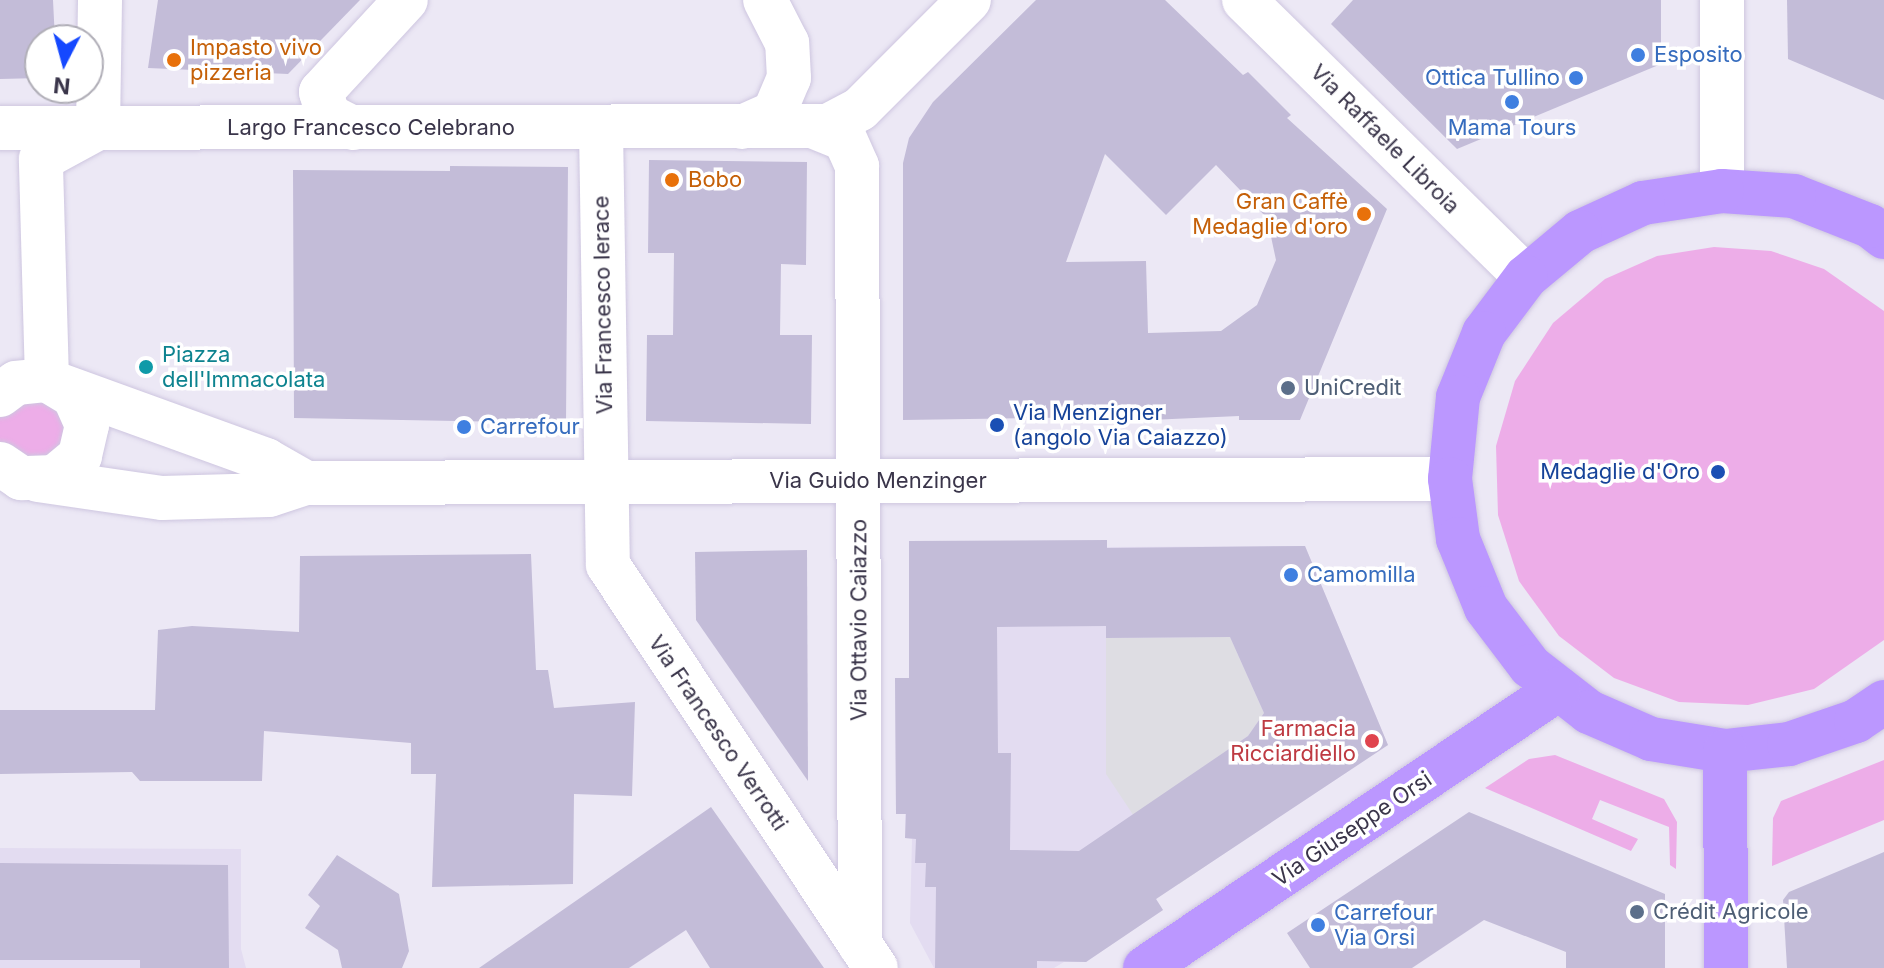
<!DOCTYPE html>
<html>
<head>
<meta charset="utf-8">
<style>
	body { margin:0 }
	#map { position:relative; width:1884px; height:968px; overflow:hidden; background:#ece8f5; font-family:Inter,sans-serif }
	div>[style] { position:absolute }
	.residential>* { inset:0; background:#e3dcf1 }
	.green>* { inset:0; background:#edade8 }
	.parking>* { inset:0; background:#dedde3 }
	.building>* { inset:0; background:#c3bcd8 }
	.roads { filter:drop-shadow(0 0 2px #cec6e0) drop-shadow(0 0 2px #cec6e0) }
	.minor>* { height:44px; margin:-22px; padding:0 22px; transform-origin:22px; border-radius:22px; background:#fff }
	.major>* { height:44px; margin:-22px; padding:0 22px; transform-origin:22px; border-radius:22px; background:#bb97ff }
	.dots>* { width:22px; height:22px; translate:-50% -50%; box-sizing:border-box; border:4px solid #fff; border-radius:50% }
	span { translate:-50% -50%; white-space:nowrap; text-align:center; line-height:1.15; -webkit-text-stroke:7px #fff; paint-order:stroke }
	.food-label { font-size:22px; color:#c56008 }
	.left { translate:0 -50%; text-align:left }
	.right { translate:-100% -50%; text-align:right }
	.shop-label { font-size:22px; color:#366cbe }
	.street-label { font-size:22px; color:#3a354a }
	.culture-label { font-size:22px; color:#0d838f }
	.service-label { font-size:22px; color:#4e5e75 }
	.transit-label { font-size:22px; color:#164399 }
	.health-label { font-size:22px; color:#be3a42 }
	.north { position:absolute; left:24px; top:24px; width:80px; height:80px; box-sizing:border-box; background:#fff; border:2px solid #b0aeb7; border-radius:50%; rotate:186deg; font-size:22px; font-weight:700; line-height:32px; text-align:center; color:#3a354a }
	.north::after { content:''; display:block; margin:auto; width:28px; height:36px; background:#1548ff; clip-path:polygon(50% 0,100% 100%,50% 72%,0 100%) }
</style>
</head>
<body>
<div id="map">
	<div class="residential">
		<i style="clip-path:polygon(1305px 546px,1388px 745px,1156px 899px,1163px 910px,1086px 962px,1064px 962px,1054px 968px,934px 968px,910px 923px,912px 839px,905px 838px,905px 814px,896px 814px,895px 678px,909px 678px,1107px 547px)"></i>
		<i style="clip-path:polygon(0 848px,241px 849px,241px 949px,246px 968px,0 968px)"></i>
	</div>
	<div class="green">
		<i style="clip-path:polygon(1714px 247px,1771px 251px,1824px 269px,1884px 311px,1884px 640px,1814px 689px,1748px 705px,1679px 702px,1614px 678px,1559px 636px,1519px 581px,1498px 515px,1496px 446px,1515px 381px,1553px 323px,1605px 279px,1657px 256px)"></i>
		<i style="clip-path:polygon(16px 395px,72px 411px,54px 466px,0 448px,0 412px)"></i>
		<i style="clip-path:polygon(1555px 755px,1664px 799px,1677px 822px,1676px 869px,1670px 865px,1669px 827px,1600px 800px,1592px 819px,1638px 839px,1631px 851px,1485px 788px,1529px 759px)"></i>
		<i style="clip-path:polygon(1884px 760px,1884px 820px,1772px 866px,1773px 818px,1781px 801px)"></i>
	</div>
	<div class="parking">
		<i style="clip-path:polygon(1230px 637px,1264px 713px,1248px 736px,1161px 796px,1207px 865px,1179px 884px,1106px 774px,1106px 638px)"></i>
	</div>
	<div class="building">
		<i style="clip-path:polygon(0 0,53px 0,55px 40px,40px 40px,40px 78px,0 79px)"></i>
		<i style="clip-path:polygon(158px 0,360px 0,288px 74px,148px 68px)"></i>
		<i style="clip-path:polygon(evenodd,1036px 0,1165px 0,1243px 75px,1248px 72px,1291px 115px,1287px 118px,1387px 209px,1300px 420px,1239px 420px,1239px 416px,1105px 422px,1105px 417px,903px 420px,903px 163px,909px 138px,933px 102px,1036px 0,1105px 154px,1166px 215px,1216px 165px,1267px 218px,1276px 260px,1257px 305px,1221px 331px,1148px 333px,1146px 261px,1066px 262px,1105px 154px)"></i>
		<i style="clip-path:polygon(1353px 0,1661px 0,1661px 64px,1457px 149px,1331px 24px)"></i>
		<i style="clip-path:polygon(1787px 0,1884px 0,1884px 100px,1788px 59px)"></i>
		<i style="clip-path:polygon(649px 160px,807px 162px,806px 265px,781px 264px,780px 335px,812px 335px,811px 424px,646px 421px,647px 335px,673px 335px,674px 253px,648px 253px)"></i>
		<i style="clip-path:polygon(450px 166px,568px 167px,566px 423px,294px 418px,293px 170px,450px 171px)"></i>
		<i style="clip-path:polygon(evenodd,1107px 540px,1107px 548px,1305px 546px,1388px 745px,1156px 899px,1163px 910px,1086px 962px,1037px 961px,1037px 968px,935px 968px,936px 887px,925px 887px,926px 863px,915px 863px,916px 839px,905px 838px,906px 814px,896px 814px,895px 678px,909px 678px,909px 541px,1107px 540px,1106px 626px,1106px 638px,1230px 637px,1264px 713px,1248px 736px,1079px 851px,1010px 850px,1011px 753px,998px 753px,997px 627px,1106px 626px)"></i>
		<i style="clip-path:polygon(807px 550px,808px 781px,696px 620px,695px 552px)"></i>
		<i style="clip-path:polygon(531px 554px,536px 670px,548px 670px,554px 708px,635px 702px,632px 796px,574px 794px,573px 884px,432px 887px,436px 774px,411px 774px,411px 743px,264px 731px,262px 781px,140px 781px,132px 772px,0 774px,0 710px,155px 710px,158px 630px,192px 626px,299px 632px,300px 556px)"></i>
		<i style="clip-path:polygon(711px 807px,824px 968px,710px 968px,686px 930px,629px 968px,479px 968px)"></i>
		<i style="clip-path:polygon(1469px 812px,1665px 894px,1665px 968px,1566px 968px,1566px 952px,1484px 920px,1412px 968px,1310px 968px,1287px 933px)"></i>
		<i style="clip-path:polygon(1884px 852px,1884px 968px,1787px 968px,1783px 900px,1789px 892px)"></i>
		<i style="clip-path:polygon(337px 855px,399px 894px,409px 951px,402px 968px,342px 968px,338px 950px,305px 928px,320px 906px,308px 895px)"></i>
		<i style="clip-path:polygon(0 863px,228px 865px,229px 968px,140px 968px,140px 960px,0 960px)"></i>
	</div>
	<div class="roads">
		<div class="minor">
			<i style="left:1244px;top:0;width:395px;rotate:44.5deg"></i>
			<i style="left:1722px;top:0;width:191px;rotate:90deg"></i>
			<i style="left:742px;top:127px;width:35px;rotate:-24deg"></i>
			<i style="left:774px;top:113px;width:38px;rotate:-67deg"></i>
			<i style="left:789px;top:78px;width:35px;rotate:-93deg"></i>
			<i style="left:787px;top:43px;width:48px;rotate:-117.1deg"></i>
			<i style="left:815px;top:127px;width:32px;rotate:22deg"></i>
			<i style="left:845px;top:139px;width:30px;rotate:66deg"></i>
			<i style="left:857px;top:166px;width:779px;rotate:89.78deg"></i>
			<i style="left:0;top:128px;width:828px;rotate:-0.14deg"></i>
			<i style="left:828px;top:126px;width:36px;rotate:-28deg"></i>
			<i style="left:860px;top:109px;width:154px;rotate:-45deg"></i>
			<i style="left:353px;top:128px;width:28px;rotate:-153deg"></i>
			<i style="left:328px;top:115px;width:24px;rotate:-107deg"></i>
			<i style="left:321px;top:92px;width:125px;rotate:-47.3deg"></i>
			<i style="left:601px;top:128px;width:437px;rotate:89.1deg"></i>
			<i style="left:608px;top:565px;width:484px;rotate:56.4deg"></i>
			<i style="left:47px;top:380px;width:221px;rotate:-91.6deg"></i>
			<i style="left:41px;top:159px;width:65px;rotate:-28.5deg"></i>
			<i style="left:98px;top:128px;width:128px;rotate:-89.1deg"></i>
			<i style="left:62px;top:386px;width:217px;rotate:19.9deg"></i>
			<i style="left:266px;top:460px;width:46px;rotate:29.9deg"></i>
			<i style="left:0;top:395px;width:20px;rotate:-37deg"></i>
			<i style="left:16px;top:383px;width:31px;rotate:-6deg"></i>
			<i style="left:47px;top:380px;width:31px;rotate:31deg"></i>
			<i style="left:74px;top:396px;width:32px;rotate:66deg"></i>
			<i style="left:87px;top:425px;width:32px;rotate:103deg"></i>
			<i style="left:80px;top:456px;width:33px;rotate:140deg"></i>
			<i style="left:55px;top:477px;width:34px;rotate:178deg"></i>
			<i style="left:21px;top:478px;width:25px;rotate:-146deg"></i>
			<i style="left:38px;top:480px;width:125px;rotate:8.3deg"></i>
			<i style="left:162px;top:498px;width:107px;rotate:-1.6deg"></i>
			<i style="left:269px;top:495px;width:39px;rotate:-18deg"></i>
			<i style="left:306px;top:483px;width:1144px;rotate:-0.2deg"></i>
		</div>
		<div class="major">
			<i style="left:1884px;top:237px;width:18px;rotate:-142deg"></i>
			<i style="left:1870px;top:226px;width:82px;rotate:-158.5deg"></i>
			<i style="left:1794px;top:196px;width:72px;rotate:-176deg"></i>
			<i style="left:1722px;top:191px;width:80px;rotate:171.4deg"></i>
			<i style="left:1643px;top:203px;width:69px;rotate:155.3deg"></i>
			<i style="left:1580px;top:232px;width:70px;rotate:140.2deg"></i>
			<i style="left:1526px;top:277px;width:70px;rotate:126.9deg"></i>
			<i style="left:1484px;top:333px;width:69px;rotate:112.1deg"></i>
			<i style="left:1458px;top:397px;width:82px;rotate:95.6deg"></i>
			<i style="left:1450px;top:479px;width:61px;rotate:82.4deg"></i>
			<i style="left:1458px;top:539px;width:74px;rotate:67.9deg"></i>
			<i style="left:1486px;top:608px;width:73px;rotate:52.8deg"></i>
			<i style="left:1530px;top:666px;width:75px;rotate:37.9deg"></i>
			<i style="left:1589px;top:712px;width:68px;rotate:23.5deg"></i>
			<i style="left:1651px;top:739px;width:75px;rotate:9.2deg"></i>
			<i style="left:1725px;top:751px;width:64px;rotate:-6.2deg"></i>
			<i style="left:1789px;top:744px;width:71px;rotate:-18.9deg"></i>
			<i style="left:1856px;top:721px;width:34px;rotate:-34deg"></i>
			<i style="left:1725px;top:751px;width:217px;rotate:89.7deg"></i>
			<i style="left:1145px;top:968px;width:499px;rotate:-34deg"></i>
		</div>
	</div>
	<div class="dots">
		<i style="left:1638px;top:55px;background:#3f7fe0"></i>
		<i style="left:174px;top:60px;background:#e8710a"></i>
		<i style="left:1576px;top:78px;background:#3f7fe0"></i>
		<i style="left:1512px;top:102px;background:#3f7fe0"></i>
		<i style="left:672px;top:180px;background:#e8710a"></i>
		<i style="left:1364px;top:214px;background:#e8710a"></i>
		<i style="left:146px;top:367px;background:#0f9aa8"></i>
		<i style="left:1288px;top:388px;background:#5c6f8a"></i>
		<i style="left:997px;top:425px;background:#1a4fb4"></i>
		<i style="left:464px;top:427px;background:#3f7fe0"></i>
		<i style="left:1718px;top:472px;background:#1a4fb4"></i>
		<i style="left:1291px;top:575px;background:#3f7fe0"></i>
		<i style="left:1372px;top:741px;background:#e0444e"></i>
		<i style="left:1637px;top:912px;background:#5c6f8a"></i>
		<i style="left:1318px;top:925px;background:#3f7fe0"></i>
	</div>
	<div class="food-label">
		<span class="left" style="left:190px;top:60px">Impasto vivo<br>pizzeria</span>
		<span class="left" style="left:688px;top:180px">Bobo</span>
		<span class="right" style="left:1348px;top:214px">Gran Caffè<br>Medaglie d'oro</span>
	</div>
	<div class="shop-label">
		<span class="left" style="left:1654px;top:55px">Esposito</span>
		<span class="right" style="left:1560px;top:78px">Ottica Tullino</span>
		<span style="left:1512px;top:128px">Mama Tours</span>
		<span class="left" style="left:480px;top:427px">Carrefour</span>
		<span class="left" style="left:1307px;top:575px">Camomilla</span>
		<span class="left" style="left:1334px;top:925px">Carrefour<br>Via Orsi</span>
	</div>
	<div class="street-label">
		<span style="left:371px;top:128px">Largo Francesco Celebrano</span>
		<span style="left:1385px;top:139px;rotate:45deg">Via Raffaele Libroia</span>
		<span style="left:603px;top:305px;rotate:-91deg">Via Francesco Ierace</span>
		<span style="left:878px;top:481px">Via Guido Menzinger</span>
		<span style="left:859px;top:620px;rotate:-90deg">Via Ottavio Caiazzo</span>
		<span style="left:718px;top:733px;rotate:56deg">Via Francesco Verrotti</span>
		<span style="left:1352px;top:829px;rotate:-34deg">Via Giuseppe Orsi</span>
	</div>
	<div class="culture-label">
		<span class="left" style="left:162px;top:367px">Piazza<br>dell'Immacolata</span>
	</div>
	<div class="service-label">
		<span class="left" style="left:1304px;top:388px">UniCredit</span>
		<span class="left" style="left:1653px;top:912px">Crédit Agricole</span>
	</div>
	<div class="transit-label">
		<span class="left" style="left:1013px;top:425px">Via Menzigner<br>(angolo Via Caiazzo)</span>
		<span class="right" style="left:1700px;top:472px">Medaglie d'Oro</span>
	</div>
	<div class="health-label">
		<span class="right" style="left:1356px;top:741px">Farmacia<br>Ricciardiello</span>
	</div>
	<div class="north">N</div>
</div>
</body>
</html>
